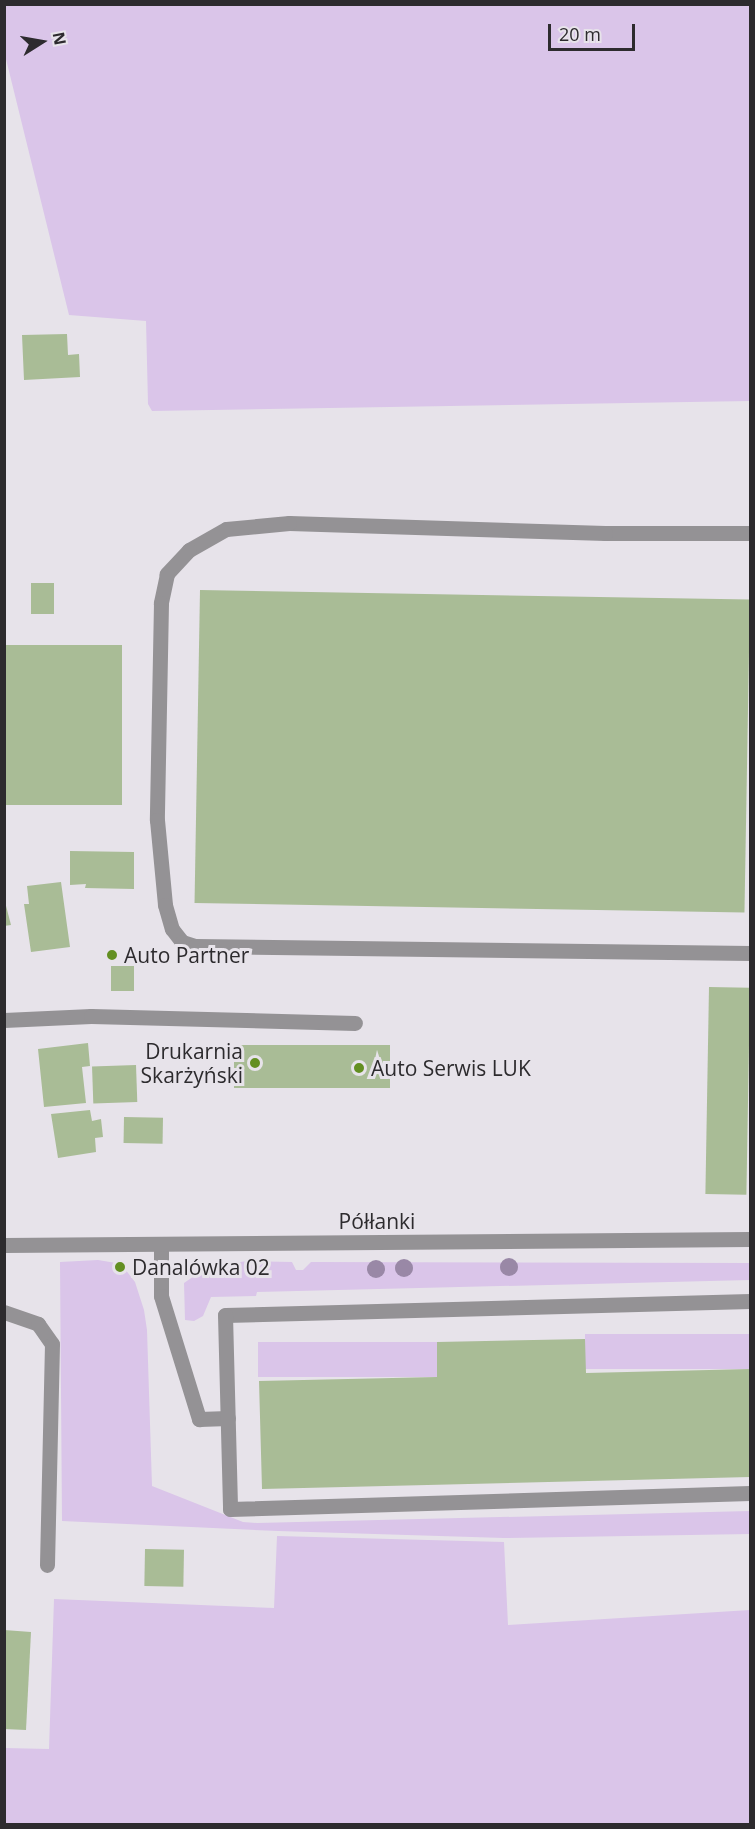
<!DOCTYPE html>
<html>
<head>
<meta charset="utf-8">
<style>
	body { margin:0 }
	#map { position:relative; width:755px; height:1829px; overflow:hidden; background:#e7e3ea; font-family:"Open Sans",sans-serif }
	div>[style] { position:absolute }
	.green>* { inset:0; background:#dac5e9; transform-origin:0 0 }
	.building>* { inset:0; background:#a9bc96; transform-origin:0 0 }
	.minor>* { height:15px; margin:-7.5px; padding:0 7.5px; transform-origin:7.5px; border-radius:7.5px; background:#949295 }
	.trees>* { width:18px; height:18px; margin:-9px; border-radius:50%; background:#9988a6 }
	.dots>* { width:16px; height:16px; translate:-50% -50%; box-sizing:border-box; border:3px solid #e7e3ea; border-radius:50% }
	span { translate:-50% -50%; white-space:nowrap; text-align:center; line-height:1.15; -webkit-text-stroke:6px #e7e3ea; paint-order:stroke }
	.poi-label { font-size:21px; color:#2d2b2e }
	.left { translate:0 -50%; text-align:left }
	.right { translate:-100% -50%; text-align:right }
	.street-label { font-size:21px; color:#2d2b2e }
	.frame { position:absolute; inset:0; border:6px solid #2d2b2e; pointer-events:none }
	.north { position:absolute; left:12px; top:12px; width:60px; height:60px; -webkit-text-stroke:4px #e7e3ea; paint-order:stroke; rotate:79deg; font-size:16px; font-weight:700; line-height:24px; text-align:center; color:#2d2b2e }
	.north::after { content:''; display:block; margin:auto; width:21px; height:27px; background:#2d2b2e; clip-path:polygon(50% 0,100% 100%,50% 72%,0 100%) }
	.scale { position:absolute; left:548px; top:24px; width:87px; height:27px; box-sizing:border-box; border:3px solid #2d2b2e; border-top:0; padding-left:8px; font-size:18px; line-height:21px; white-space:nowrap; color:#2d2b2e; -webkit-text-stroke:4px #e7e3ea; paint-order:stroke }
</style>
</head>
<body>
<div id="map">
	<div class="green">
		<i style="clip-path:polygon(4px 5px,750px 5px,750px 401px,152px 411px,148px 404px,146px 321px,69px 315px,5px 55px)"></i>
		<i style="clip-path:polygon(98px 1260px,116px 1263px,125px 1269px,135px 1282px,144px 1310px,147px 1330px,152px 1486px,243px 1522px,257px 1523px,750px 1511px,750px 1534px,504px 1538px,278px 1531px,62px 1521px,60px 1262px)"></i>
		<i style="clip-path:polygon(247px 1261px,292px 1262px,296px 1270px,303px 1270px,311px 1262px,750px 1263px,750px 1280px,257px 1292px,256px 1296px,211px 1297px,203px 1316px,194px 1321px,185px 1320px,184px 1283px,207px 1267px)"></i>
		<i style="left:750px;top:1334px;width:35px;height:165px;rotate:90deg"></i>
		<i style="left:437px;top:1342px;width:35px;height:179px;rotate:90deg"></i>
		<i style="clip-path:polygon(277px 1536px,504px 1542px,508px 1625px,750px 1610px,750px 1824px,5px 1824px,5px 1748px,49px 1749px,54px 1599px,274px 1608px)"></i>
	</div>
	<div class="building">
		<i style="clip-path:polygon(67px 334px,68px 355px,79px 354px,80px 377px,24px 380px,22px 335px)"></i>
		<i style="left:31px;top:583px;width:23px;height:31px"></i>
		<i style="left:200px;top:590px;width:550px;height:313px;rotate:1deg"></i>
		<i style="left:122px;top:645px;width:160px;height:118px;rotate:90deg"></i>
		<i style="clip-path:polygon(70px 851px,134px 852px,134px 889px,85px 888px,86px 884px,70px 885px)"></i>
		<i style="clip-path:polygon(61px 882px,70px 947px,31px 952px,24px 904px,29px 904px,27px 886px)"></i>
		<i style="clip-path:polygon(4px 898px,11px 925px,4px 926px)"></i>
		<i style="left:111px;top:966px;width:23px;height:25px"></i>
		<i style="left:709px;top:987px;width:41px;height:207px;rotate:1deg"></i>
		<i style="clip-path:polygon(88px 1043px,90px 1066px,82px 1067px,86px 1103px,44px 1107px,38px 1049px)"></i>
		<i style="left:234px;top:1045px;width:156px;height:43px"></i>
		<i style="left:136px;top:1065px;width:37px;height:44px;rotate:88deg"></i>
		<i style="clip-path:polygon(90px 1110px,92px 1121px,101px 1119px,103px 1137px,95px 1138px,96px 1152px,58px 1158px,51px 1114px)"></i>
		<i style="left:124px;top:1117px;width:39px;height:26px;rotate:1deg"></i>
		<i style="clip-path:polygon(585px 1339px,586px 1373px,750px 1369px,750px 1477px,262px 1489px,259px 1381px,437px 1377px,437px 1342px)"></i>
		<i style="left:145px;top:1549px;width:39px;height:37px;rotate:1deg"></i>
		<i style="clip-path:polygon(4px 1630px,31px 1632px,26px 1730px,4px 1729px)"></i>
	</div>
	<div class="minor">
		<i style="left:750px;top:533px;width:145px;rotate:180deg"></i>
		<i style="left:605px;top:533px;width:316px;rotate:-178.2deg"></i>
		<i style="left:289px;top:523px;width:63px;rotate:174.6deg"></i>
		<i style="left:226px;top:529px;width:43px;rotate:150.4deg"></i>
		<i style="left:189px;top:550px;width:33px;rotate:133deg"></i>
		<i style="left:167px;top:574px;width:30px;rotate:102deg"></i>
		<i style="left:161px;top:603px;width:217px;rotate:91.1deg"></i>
		<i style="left:157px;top:820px;width:85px;rotate:84.6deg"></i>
		<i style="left:165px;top:905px;width:25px;rotate:74deg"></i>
		<i style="left:172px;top:929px;width:16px;rotate:52deg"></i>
		<i style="left:182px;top:942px;width:14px;rotate:17deg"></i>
		<i style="left:195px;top:946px;width:555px;rotate:0.72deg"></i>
		<i style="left:4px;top:1020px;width:87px;rotate:-2.6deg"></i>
		<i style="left:91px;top:1016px;width:264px;rotate:1.5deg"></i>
		<i style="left:161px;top:1244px;width:52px;rotate:90deg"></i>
		<i style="left:161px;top:1296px;width:129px;rotate:72.8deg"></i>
		<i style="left:199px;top:1419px;width:29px;rotate:-2deg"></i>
		<i style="left:4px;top:1245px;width:746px;rotate:-0.46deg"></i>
		<i style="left:750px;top:1301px;width:525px;rotate:178.47deg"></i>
		<i style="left:225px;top:1315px;width:194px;rotate:88.5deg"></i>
		<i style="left:230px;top:1509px;width:520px;rotate:-1.76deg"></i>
		<i style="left:4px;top:1312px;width:36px;rotate:19deg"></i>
		<i style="left:38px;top:1324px;width:24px;rotate:55deg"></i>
		<i style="left:52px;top:1344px;width:221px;rotate:91.3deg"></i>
	</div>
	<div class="trees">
		<i style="left:509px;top:1267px"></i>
		<i style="left:404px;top:1268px"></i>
		<i style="left:376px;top:1269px"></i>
	</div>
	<div class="dots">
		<i style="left:112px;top:955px;background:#638f22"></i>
		<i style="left:255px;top:1063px;background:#638f22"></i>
		<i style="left:359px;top:1068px;background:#638f22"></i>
		<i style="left:120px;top:1267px;background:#638f22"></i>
	</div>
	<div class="poi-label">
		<span class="left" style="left:124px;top:955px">Auto Partner</span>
		<span class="right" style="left:243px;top:1063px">Drukarnia<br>Skarżyński</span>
		<span class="left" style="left:371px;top:1068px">Auto Serwis LUK</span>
		<span class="left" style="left:132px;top:1267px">Danalówka 02</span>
	</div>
	<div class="street-label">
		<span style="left:377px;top:1221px">Półłanki</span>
	</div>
	<div class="frame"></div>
	<div class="north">N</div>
	<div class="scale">20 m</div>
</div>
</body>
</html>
